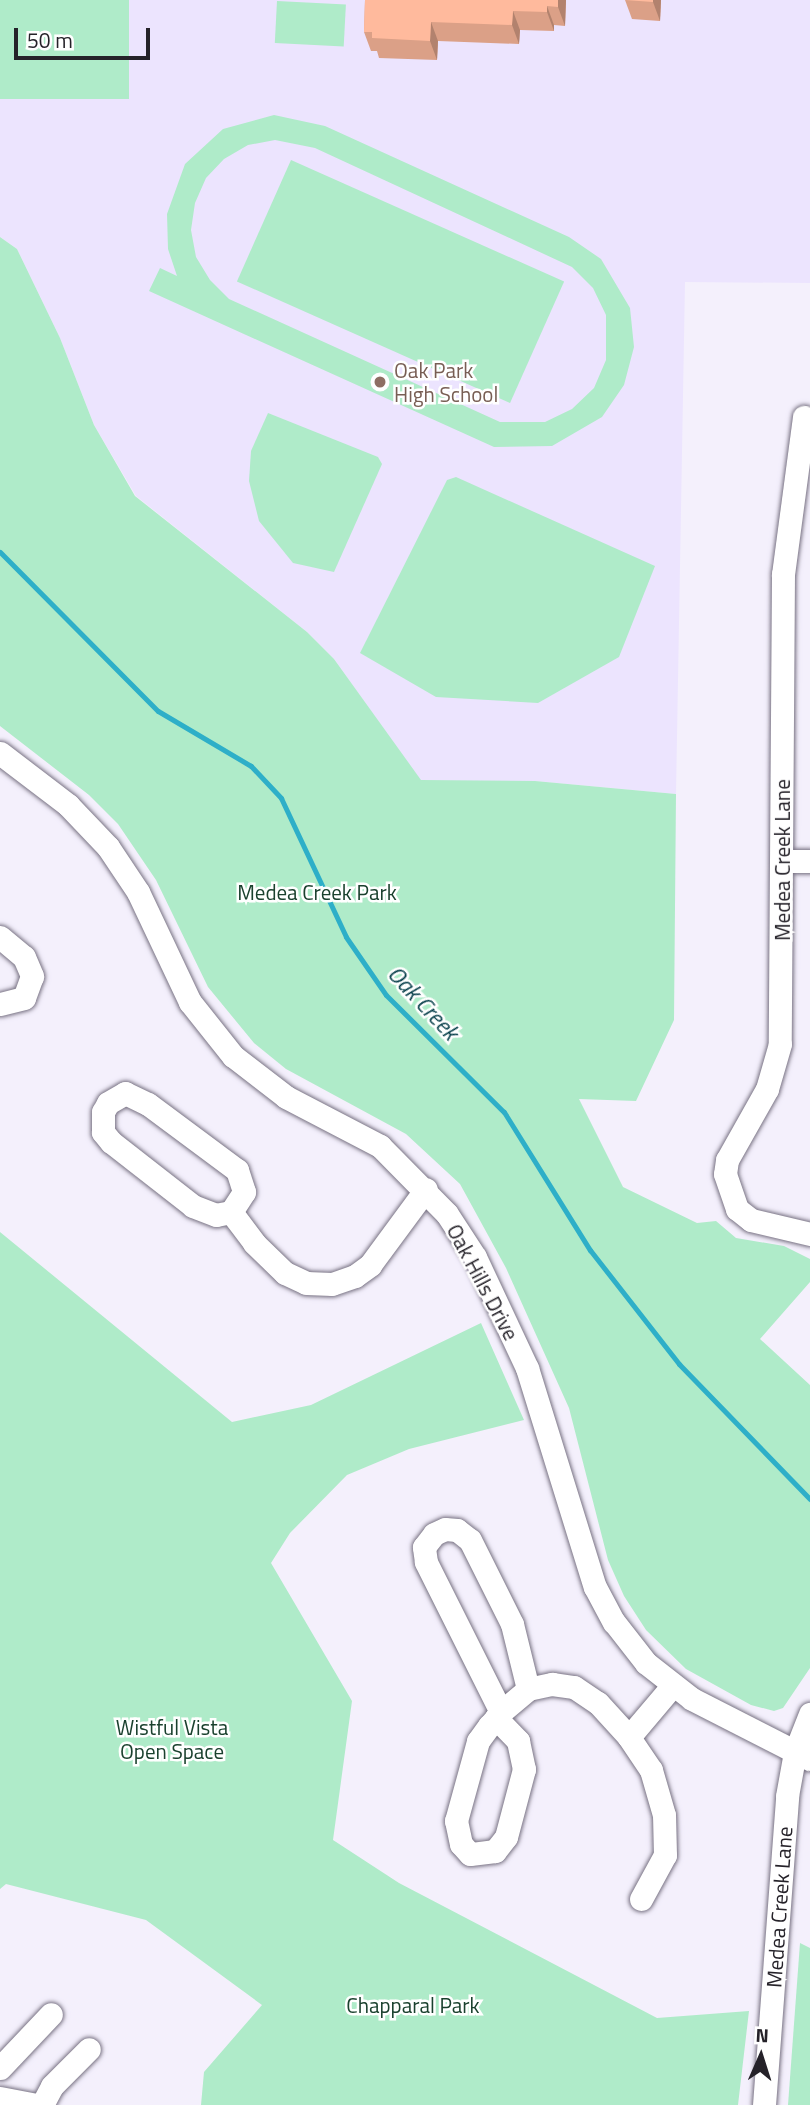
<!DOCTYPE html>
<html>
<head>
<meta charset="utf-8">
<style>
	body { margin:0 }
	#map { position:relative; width:810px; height:2105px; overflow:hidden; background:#f4f0fc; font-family:"Titillium Web",sans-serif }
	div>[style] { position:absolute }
	.built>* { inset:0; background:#ece4fe }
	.green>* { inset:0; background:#afebc9; transform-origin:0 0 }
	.stream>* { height:5px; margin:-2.5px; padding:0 2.5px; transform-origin:2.5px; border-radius:2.5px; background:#2eafc8 }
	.roads { filter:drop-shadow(0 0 2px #787283) drop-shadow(0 0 2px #787283) }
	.minor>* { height:23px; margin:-11.5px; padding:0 11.5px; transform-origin:11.5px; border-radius:11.5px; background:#fff }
	.wall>* { inset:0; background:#dba087 }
	.shaded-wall>* { inset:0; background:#b2826e }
	.building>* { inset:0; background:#ffba9d }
	.dots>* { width:19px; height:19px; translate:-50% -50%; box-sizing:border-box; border:4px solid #fff; border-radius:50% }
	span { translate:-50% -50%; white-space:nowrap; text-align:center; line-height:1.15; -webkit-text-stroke:5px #fff; paint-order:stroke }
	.education-label { font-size:21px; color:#785e54 }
	.left { translate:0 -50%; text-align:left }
	.street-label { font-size:21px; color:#252229 }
	.park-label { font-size:21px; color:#1a412e }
	.water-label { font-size:23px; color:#053e49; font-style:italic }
	.north { position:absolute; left:726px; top:2021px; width:70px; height:70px; -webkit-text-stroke:5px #fff; paint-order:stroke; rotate:3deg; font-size:19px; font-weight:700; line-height:28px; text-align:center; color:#252229 }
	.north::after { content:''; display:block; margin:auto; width:24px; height:32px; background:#252229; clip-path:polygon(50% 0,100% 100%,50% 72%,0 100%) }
	.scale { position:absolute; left:14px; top:28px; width:136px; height:32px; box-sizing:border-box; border:4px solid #252229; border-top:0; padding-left:9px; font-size:21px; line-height:24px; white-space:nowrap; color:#252229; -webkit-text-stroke:5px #fff; paint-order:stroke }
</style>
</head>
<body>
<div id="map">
	<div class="built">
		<i style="clip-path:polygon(0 0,810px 0,810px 283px,685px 282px,676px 794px,535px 781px,421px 781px,334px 659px,307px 632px,136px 496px,94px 425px,60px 338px,17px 249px,0 237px)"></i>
	</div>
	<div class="green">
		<i style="left:0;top:0;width:129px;height:99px"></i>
		<i style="left:277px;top:1px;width:69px;height:42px;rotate:3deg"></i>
		<i style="clip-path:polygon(evenodd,274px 115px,325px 126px,569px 237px,601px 259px,630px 308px,634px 347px,624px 385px,602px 417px,552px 446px,494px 447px,149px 291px,160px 268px,177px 276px,168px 249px,167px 214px,185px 164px,223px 129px,274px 115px,275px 140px,315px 148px,572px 267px,593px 288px,606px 315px,606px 360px,594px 388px,572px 409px,545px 422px,500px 422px,229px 299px,210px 280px,196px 257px,191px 230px,195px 203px,206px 178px,224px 159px,248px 145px,275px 140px)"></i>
		<i style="left:291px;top:160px;width:299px;height:133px;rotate:24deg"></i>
		<i style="clip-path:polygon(0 237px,17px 249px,60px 338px,94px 425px,135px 496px,307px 632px,334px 659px,421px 780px,535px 781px,676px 794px,674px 1020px,636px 1101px,579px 1099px,623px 1187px,697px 1223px,716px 1221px,736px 1238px,784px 1246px,810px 1259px,810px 1282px,760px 1339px,810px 1385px,810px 1668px,783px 1708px,774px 1711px,751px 1705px,686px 1669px,646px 1630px,624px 1596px,608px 1560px,569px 1408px,506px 1268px,460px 1184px,406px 1134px,286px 1069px,254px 1043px,208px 987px,156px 880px,118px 824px,89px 795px,0 726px)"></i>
		<i style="clip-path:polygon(268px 413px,378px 457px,382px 464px,334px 572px,293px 563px,259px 521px,249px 481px,251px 451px)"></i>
		<i style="clip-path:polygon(456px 477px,655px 566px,619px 657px,538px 703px,436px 697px,360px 653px,447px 480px)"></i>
		<i style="clip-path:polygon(0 1232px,232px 1422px,311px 1405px,481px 1323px,524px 1420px,409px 1449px,347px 1475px,290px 1533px,271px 1563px,352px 1701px,333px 1840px,399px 1883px,657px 2018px,749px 2011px,738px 2105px,201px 2105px,204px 2072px,262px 2005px,146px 1920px,6px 1884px,0 1889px)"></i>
		<i style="clip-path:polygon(800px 1943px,810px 1948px,810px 2105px,788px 2105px)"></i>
	</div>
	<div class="stream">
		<i style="left:0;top:552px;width:224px;rotate:45.2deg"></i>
		<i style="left:158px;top:711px;width:108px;rotate:30.6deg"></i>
		<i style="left:251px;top:766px;width:44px;rotate:46.8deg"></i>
		<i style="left:281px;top:798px;width:153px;rotate:64.9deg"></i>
		<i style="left:346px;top:937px;width:70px;rotate:55.4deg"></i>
		<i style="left:386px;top:995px;width:166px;rotate:44.8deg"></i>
		<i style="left:504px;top:1112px;width:163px;rotate:58.1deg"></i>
		<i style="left:590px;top:1250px;width:145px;rotate:52deg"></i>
		<i style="left:679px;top:1364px;width:188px;rotate:45.9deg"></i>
	</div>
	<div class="roads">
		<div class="minor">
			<i style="left:804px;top:417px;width:158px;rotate:97.6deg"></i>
			<i style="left:783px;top:574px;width:470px;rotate:90.4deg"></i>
			<i style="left:780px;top:1044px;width:47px;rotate:106.1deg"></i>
			<i style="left:767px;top:1089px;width:81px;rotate:119.4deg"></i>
			<i style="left:727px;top:1160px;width:14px;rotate:98deg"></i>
			<i style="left:725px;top:1174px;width:37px;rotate:71deg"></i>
			<i style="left:737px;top:1209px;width:18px;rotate:38deg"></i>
			<i style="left:751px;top:1220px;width:61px;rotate:13.3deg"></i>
			<i style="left:0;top:753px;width:86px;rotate:37.4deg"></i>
			<i style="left:68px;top:805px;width:58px;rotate:46.4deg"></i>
			<i style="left:108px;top:847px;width:54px;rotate:56.3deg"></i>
			<i style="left:138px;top:892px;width:122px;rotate:64.7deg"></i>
			<i style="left:190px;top:1002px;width:69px;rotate:51.5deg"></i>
			<i style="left:233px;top:1056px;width:67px;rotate:37.7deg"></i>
			<i style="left:286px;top:1097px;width:106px;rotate:27.5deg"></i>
			<i style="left:380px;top:1146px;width:95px;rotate:45.4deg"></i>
			<i style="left:447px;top:1214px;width:51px;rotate:56.9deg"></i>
			<i style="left:475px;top:1257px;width:123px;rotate:64.9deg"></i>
			<i style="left:527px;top:1368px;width:229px;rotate:72.8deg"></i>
			<i style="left:595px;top:1587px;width:40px;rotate:62deg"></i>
			<i style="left:614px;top:1622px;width:52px;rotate:52deg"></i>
			<i style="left:646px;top:1663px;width:58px;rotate:38deg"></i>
			<i style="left:692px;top:1699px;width:132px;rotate:27deg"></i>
			<i style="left:781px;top:861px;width:29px"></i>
			<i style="left:0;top:937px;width:31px;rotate:40deg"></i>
			<i style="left:24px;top:957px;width:21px;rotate:67deg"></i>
			<i style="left:32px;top:976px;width:23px;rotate:110deg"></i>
			<i style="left:24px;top:998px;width:25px;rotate:166deg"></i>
			<i style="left:125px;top:1093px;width:25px;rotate:26deg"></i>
			<i style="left:148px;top:1104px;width:111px;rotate:36.6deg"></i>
			<i style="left:237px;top:1170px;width:23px;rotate:72deg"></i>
			<i style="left:244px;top:1192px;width:24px;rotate:123deg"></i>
			<i style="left:231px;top:1212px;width:15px;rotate:169deg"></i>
			<i style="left:216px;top:1215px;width:25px;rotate:-159deg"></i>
			<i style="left:193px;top:1206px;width:104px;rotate:-142deg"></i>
			<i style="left:111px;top:1142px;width:13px;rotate:-129deg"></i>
			<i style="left:103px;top:1132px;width:20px;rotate:-90deg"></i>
			<i style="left:103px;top:1112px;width:10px;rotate:-61deg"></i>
			<i style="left:108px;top:1103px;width:20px;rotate:-30deg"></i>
			<i style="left:231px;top:1212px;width:39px;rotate:53deg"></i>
			<i style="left:254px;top:1243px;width:43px;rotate:44.1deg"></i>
			<i style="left:285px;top:1273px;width:23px;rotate:25deg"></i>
			<i style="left:306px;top:1283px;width:26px;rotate:2deg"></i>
			<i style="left:332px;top:1284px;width:24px;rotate:-19deg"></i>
			<i style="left:355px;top:1276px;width:19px;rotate:-36deg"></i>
			<i style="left:370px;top:1265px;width:94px;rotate:-53.6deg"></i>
			<i style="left:501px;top:1712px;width:168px;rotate:-116.6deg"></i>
			<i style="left:426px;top:1562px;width:15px;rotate:-98deg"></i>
			<i style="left:424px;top:1547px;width:16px;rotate:-52deg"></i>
			<i style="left:434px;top:1534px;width:12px;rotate:-24deg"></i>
			<i style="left:445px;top:1529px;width:12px;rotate:5deg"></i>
			<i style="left:457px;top:1530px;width:16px;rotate:38deg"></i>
			<i style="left:470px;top:1540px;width:94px;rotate:63.4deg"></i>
			<i style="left:512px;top:1624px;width:67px;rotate:76.2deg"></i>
			<i style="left:528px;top:1689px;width:25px;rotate:-12deg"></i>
			<i style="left:552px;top:1684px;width:22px;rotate:8deg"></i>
			<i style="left:574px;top:1687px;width:29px;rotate:34deg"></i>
			<i style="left:598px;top:1703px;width:46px;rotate:47.6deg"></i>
			<i style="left:496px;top:1718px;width:32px;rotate:46deg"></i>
			<i style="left:518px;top:1741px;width:29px;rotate:78deg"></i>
			<i style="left:524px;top:1769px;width:70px;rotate:104.8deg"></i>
			<i style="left:506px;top:1837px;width:18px;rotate:128deg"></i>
			<i style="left:495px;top:1851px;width:25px;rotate:173deg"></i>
			<i style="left:470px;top:1854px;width:13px;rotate:-132deg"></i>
			<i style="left:461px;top:1844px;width:24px;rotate:-102deg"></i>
			<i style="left:456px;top:1821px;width:83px;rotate:-74.6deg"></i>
			<i style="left:478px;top:1741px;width:19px;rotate:-54deg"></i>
			<i style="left:489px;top:1726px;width:11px;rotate:-49deg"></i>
			<i style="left:496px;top:1718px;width:8px;rotate:-50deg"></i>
			<i style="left:501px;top:1712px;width:35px;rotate:-40deg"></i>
			<i style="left:641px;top:1899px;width:50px;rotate:-61.4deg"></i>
			<i style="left:665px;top:1855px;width:40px;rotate:-91.4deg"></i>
			<i style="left:664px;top:1815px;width:47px;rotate:-106.1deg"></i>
			<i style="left:651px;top:1770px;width:40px;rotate:-124deg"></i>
			<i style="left:629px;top:1737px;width:68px;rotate:-49.8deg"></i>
			<i style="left:0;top:2068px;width:74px;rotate:-46.6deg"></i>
			<i style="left:0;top:2098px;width:36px;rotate:11deg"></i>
			<i style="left:42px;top:2105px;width:21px;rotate:-62deg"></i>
			<i style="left:52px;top:2086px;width:52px;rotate:-45deg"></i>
			<i style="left:764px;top:2105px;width:310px;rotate:-85.7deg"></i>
			<i style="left:787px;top:1796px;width:45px;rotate:-79.7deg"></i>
			<i style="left:795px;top:1752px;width:41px;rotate:-68.5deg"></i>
		</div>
	</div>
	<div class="wall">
		<i style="clip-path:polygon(365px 0,566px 0,565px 26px,554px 25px,554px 31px,520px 30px,519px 44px,438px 41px,437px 60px,379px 58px,377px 51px,371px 51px,364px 32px)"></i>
		<i style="clip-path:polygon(625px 0,661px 0,660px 21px,632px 19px)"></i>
	</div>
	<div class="shaded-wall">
		<i style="clip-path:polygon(558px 0,566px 0,565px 26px,558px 7px)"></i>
		<i style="clip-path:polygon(653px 0,661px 0,660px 21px,653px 2px)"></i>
		<i style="clip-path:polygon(547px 6px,554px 25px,554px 31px,547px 12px)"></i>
		<i style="clip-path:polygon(513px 11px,520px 30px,519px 44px,512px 25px)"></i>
		<i style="clip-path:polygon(431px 22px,438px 41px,437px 60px,430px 41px)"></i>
	</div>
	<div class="building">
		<i style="clip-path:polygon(365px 0,558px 0,558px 7px,547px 6px,547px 12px,513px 11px,512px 25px,431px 22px,430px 41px,372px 38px,372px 32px,364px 32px)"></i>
		<i style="clip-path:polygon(625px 0,653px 0,653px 2px)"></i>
	</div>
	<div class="dots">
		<i style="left:380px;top:382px;background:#8d6e63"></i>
	</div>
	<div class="education-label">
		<span class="left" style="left:394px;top:382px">Oak Park<br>High School</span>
	</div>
	<div class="street-label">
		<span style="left:782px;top:860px;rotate:-90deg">Medea Creek Lane</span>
		<span style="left:483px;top:1282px;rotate:62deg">Oak Hills Drive</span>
		<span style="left:779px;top:1907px;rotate:-86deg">Medea Creek Lane</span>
	</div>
	<div class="park-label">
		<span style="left:317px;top:892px">Medea Creek Park</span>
		<span style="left:172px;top:1739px">Wistful Vista<br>Open Space</span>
		<span style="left:413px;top:2005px">Chapparal Park</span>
	</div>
	<div class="water-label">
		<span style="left:423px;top:1003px;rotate:47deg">Oak Creek</span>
	</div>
	<div class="north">N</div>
	<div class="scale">50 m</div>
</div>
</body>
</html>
